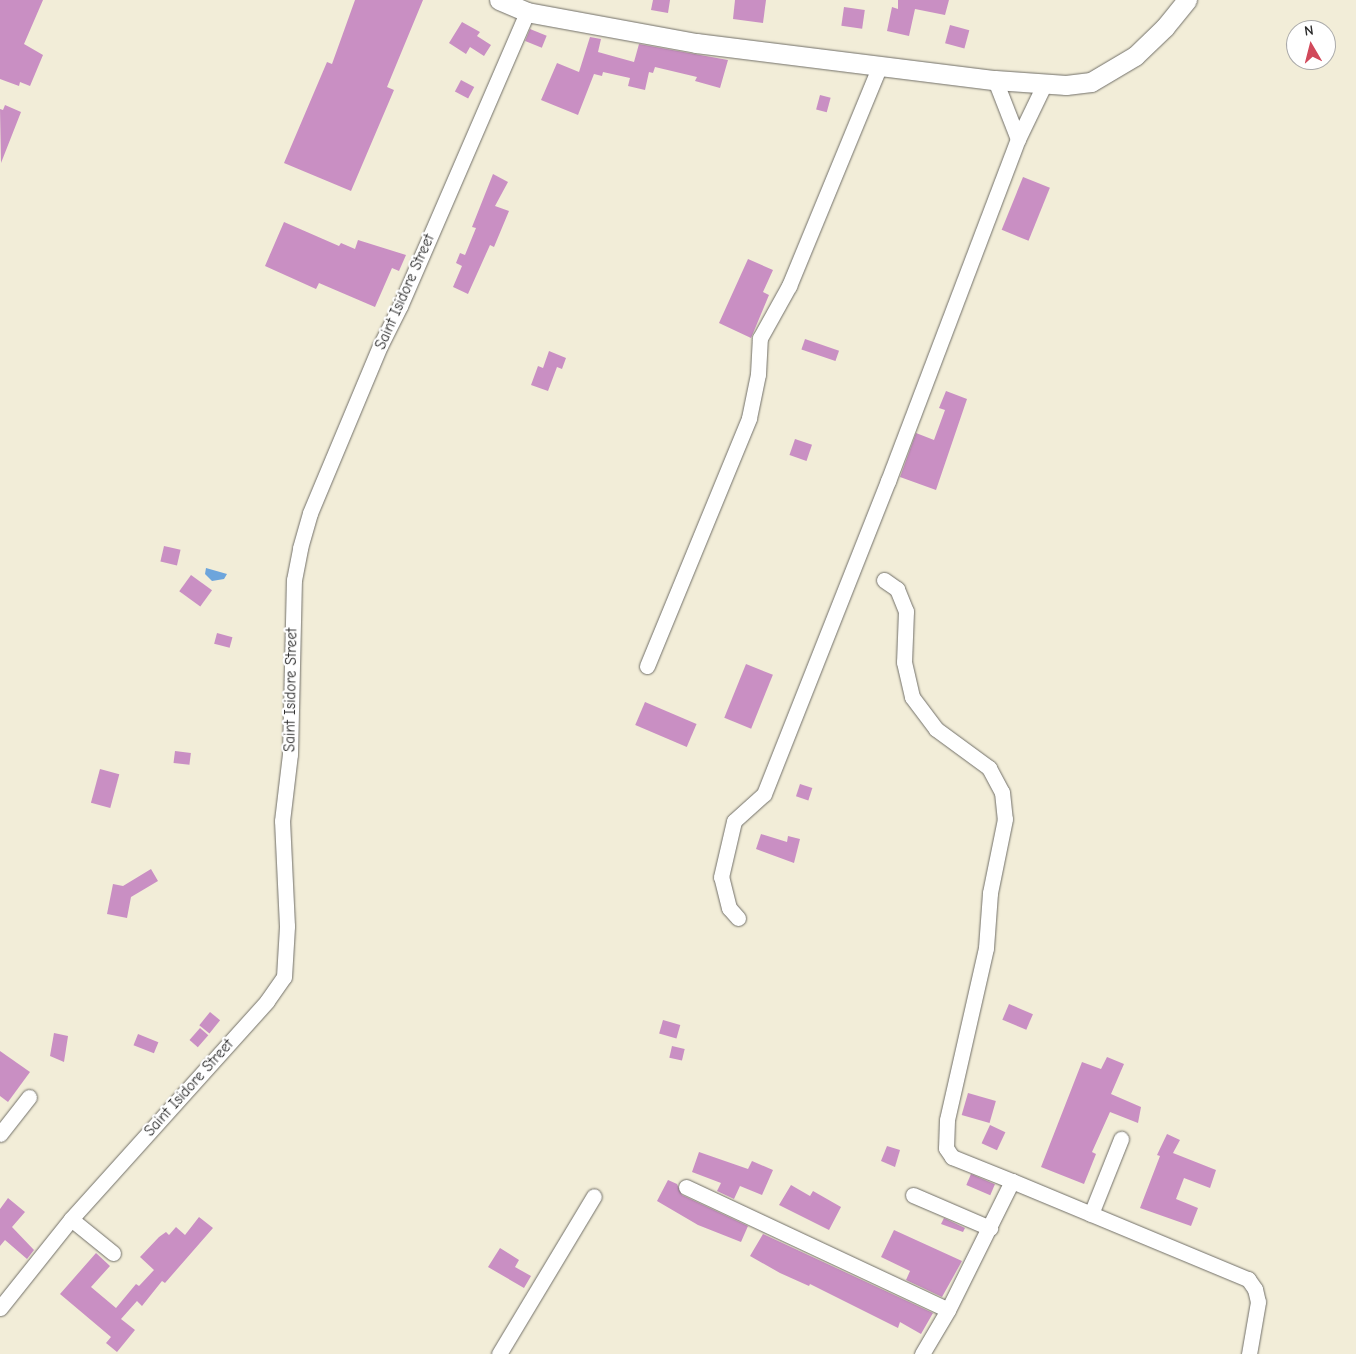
<!DOCTYPE html>
<html>
<head>
<meta charset="utf-8">
<style>
	body { margin:0 }
	#map { position:relative; width:1356px; height:1354px; overflow:hidden; background:#f2edd8; font-family:"Comic Neue",sans-serif }
	div>[style] { position:absolute }
	.water>* { inset:0; background:#6da5dc }
	.building>* { inset:0; background:#c98fc3; transform-origin:0 0 }
	.roads { filter:drop-shadow(0 0 1px #716f68) drop-shadow(0 0 1px #716f68) }
	.minor>* { height:15px; margin:-7.5px; padding:0 7.5px; transform-origin:7.5px; border-radius:7.5px; background:#fff }
	.tertiary>* { height:19px; margin:-9.5px; padding:0 9.5px; transform-origin:9.5px; border-radius:9.5px; background:#fff }
	span { translate:-50% -50%; white-space:nowrap; text-align:center; line-height:1.15; -webkit-text-stroke:4.5px #fff; paint-order:stroke }
	.street-label { font-size:15px; color:#2b2b2b }
	.north { position:absolute; left:1286px; top:20px; width:50px; height:50px; box-sizing:border-box; background:#fff; border:1px solid #aaa; border-radius:50%; rotate:352deg; font-size:14px; font-weight:700; line-height:20px; text-align:center; color:#2b2b2b }
	.north::after { content:''; display:block; margin:auto; width:18px; height:22px; background:#d1495b; clip-path:polygon(50% 0,100% 100%,50% 72%,0 100%) }
</style>
</head>
<body>
<div id="map">
	<div class="water">
		<i style="clip-path:polygon(206px 568px,227px 574px,224px 579px,212px 581px,205px 574px)"></i>
	</div>
	<div class="building">
		<i style="clip-path:polygon(0 0,43px 0,24px 44px,43px 55px,30px 86px,20px 82px,19px 86px,0 79px)"></i>
		<i style="clip-path:polygon(355px 0,423px 0,387px 87px,394px 90px,351px 191px,284px 163px,327px 62px,332px 64px)"></i>
		<i style="clip-path:polygon(653px 0,670px 0,668px 13px,651px 10px)"></i>
		<i style="clip-path:polygon(735px 0,766px 0,763px 23px,733px 19px)"></i>
		<i style="clip-path:polygon(898px 0,949px 0,945px 15px,915px 9px,909px 36px,887px 31px,892px 7px,898px 9px)"></i>
		<i style="left:844px;top:7px;width:21px;height:19px;rotate:8deg"></i>
		<i style="clip-path:polygon(462px 22px,480px 32px,477px 36px,491px 45px,484px 56px,470px 47px,466px 54px,449px 43px)"></i>
		<i style="left:950px;top:25px;width:20px;height:19px;rotate:15deg"></i>
		<i style="left:530px;top:29px;width:18px;height:13px;rotate:22deg"></i>
		<i style="clip-path:polygon(590px 37px,601px 39px,598px 52px,634px 62px,639px 44px,728px 60px,720px 88px,695px 81px,697px 77px,655px 67px,653px 73px,649px 72px,645px 90px,628px 86px,630px 78px,603px 72px,602px 76px,594px 74px,578px 115px,541px 100px,557px 63px,579px 72px)"></i>
		<i style="left:461px;top:80px;width:15px;height:13px;rotate:28deg"></i>
		<i style="left:820px;top:95px;width:11px;height:15px;rotate:15deg"></i>
		<i style="clip-path:polygon(5px 105px,21px 112px,1px 163px,0 109px,3px 110px)"></i>
		<i style="clip-path:polygon(493px 174px,508px 182px,495px 206px,509px 211px,494px 247px,490px 245px,468px 294px,453px 287px,462px 266px,456px 263px,460px 253px,465px 255px,476px 228px,472px 227px)"></i>
		<i style="left:1023px;top:177px;width:29px;height:57px;rotate:22deg"></i>
		<i style="clip-path:polygon(284px 222px,339px 246px,341px 243px,355px 249px,358px 240px,406px 255px,399px 271px,392px 268px,375px 307px,319px 283px,316px 289px,265px 266px)"></i>
		<i style="clip-path:polygon(748px 259px,773px 270px,763px 292px,769px 295px,751px 338px,719px 323px)"></i>
		<i style="left:805px;top:339px;width:36px;height:11px;rotate:19deg"></i>
		<i style="clip-path:polygon(549px 351px,566px 358px,562px 369px,557px 367px,548px 391px,531px 385px,538px 366px,543px 368px)"></i>
		<i style="clip-path:polygon(946px 391px,967px 399px,936px 490px,900px 477px,916px 433px,934px 440px,945px 410px,939px 408px)"></i>
		<i style="left:795px;top:439px;width:18px;height:17px;rotate:19deg"></i>
		<i style="left:164px;top:546px;width:17px;height:16px;rotate:13deg"></i>
		<i style="left:191px;top:575px;width:26px;height:20px;rotate:36deg"></i>
		<i style="left:217px;top:633px;width:16px;height:11px;rotate:15deg"></i>
		<i style="left:746px;top:664px;width:29px;height:58px;rotate:22deg"></i>
		<i style="left:645px;top:702px;width:56px;height:25px;rotate:23deg"></i>
		<i style="left:175px;top:751px;width:16px;height:12px;rotate:7deg"></i>
		<i style="left:100px;top:769px;width:20px;height:35px;rotate:15deg"></i>
		<i style="left:800px;top:784px;width:13px;height:13px;rotate:18deg"></i>
		<i style="clip-path:polygon(761px 834px,787px 842px,788px 836px,800px 839px,794px 863px,756px 849px)"></i>
		<i style="clip-path:polygon(151px 869px,158px 881px,131px 897px,127px 918px,107px 914px,113px 884px,123px 886px)"></i>
		<i style="left:1009px;top:1004px;width:26px;height:17px;rotate:23deg"></i>
		<i style="left:210px;top:1012px;width:13px;height:17px;rotate:39deg"></i>
		<i style="left:663px;top:1020px;width:18px;height:14px;rotate:16deg"></i>
		<i style="left:200px;top:1028px;width:11px;height:16px;rotate:41deg"></i>
		<i style="clip-path:polygon(54px 1033px,68px 1036px,64px 1062px,50px 1056px)"></i>
		<i style="left:138px;top:1034px;width:22px;height:12px;rotate:22deg"></i>
		<i style="left:672px;top:1046px;width:13px;height:12px;rotate:13deg"></i>
		<i style="clip-path:polygon(0 1051px,30px 1072px,8px 1102px,0 1096px)"></i>
		<i style="clip-path:polygon(1107px 1057px,1124px 1064px,1111px 1094px,1141px 1107px,1138px 1123px,1110px 1112px,1092px 1152px,1096px 1154px,1084px 1184px,1041px 1167px,1082px 1062px,1101px 1069px)"></i>
		<i style="left:968px;top:1093px;width:29px;height:23px;rotate:16deg"></i>
		<i style="left:990px;top:1125px;width:17px;height:20px;rotate:25deg"></i>
		<i style="clip-path:polygon(1167px 1134px,1180px 1140px,1173px 1153px,1216px 1170px,1210px 1188px,1184px 1178px,1176px 1199px,1198px 1208px,1191px 1226px,1140px 1208px,1160px 1156px,1157px 1155px)"></i>
		<i style="clip-path:polygon(887px 1146px,900px 1150px,895px 1167px,881px 1161px)"></i>
		<i style="clip-path:polygon(699px 1152px,748px 1169px,752px 1161px,773px 1170px,762px 1195px,740px 1186px,734px 1199px,717px 1191px,721px 1183px,692px 1172px)"></i>
		<i style="left:971px;top:1174px;width:26px;height:12px;rotate:23deg"></i>
		<i style="clip-path:polygon(668px 1180px,677px 1184px,682px 1195px,748px 1226px,741px 1242px,698px 1225px,657px 1201px)"></i>
		<i style="clip-path:polygon(791px 1185px,810px 1196px,813px 1191px,841px 1207px,829px 1230px,779px 1205px)"></i>
		<i style="clip-path:polygon(8px 1198px,25px 1212px,12px 1227px,34px 1250px,27px 1259px,5px 1240px,0 1246px,0 1209px)"></i>
		<i style="clip-path:polygon(199px 1217px,213px 1228px,165px 1283px,162px 1281px,142px 1306px,137px 1301px,121px 1319px,135px 1330px,117px 1352px,106px 1343px,111px 1337px,60px 1294px,96px 1253px,110px 1266px,91px 1287px,116px 1308px,136px 1284px,139px 1286px,154px 1270px,140px 1257px,159px 1237px,166px 1232px,169px 1235px,176px 1227px,185px 1235px)"></i>
		<i style="clip-path:polygon(944px 1218px,965px 1228px,963px 1232px,941px 1224px)"></i>
		<i style="clip-path:polygon(894px 1230px,962px 1261px,942px 1297px,906px 1280px,910px 1271px,881px 1257px)"></i>
		<i style="clip-path:polygon(763px 1234px,933px 1313px,921px 1334px,900px 1322px,898px 1328px,810px 1284px,809px 1286px,780px 1273px,750px 1256px)"></i>
		<i style="clip-path:polygon(500px 1248px,519px 1260px,515px 1267px,531px 1276px,524px 1288px,488px 1267px)"></i>
	</div>
	<div class="roads">
		<div class="minor">
			<i style="left:995px;top:80px;width:63px;rotate:68.7deg"></i>
			<i style="left:884px;top:580px;width:16px;rotate:35deg"></i>
			<i style="left:897px;top:589px;width:24px;rotate:68deg"></i>
			<i style="left:906px;top:611px;width:51px;rotate:92.2deg"></i>
			<i style="left:904px;top:662px;width:36px;rotate:77deg"></i>
			<i style="left:912px;top:697px;width:40px;rotate:53deg"></i>
			<i style="left:936px;top:729px;width:66px;rotate:36.3deg"></i>
			<i style="left:989px;top:768px;width:27px;rotate:62deg"></i>
			<i style="left:1002px;top:792px;width:27px;rotate:84deg"></i>
			<i style="left:1005px;top:819px;width:76px;rotate:101.5deg"></i>
			<i style="left:990px;top:893px;width:55px;rotate:94.2deg"></i>
			<i style="left:986px;top:948px;width:176px;rotate:102.8deg"></i>
			<i style="left:947px;top:1120px;width:28px;rotate:92deg"></i>
			<i style="left:946px;top:1148px;width:11px;rotate:56deg"></i>
			<i style="left:952px;top:1157px;width:65px;rotate:21.8deg"></i>
			<i style="left:647px;top:666px;width:268px;rotate:-67.6deg"></i>
			<i style="left:749px;top:418px;width:45px;rotate:-78.4deg"></i>
			<i style="left:758px;top:374px;width:36px;rotate:-87deg"></i>
			<i style="left:760px;top:338px;width:60px;rotate:-60.9deg"></i>
			<i style="left:789px;top:286px;width:239px;rotate:-67.6deg"></i>
			<i style="left:738px;top:918px;width:13px;rotate:-132deg"></i>
			<i style="left:729px;top:908px;width:32px;rotate:-104deg"></i>
			<i style="left:721px;top:877px;width:57px;rotate:-76.9deg"></i>
			<i style="left:734px;top:821px;width:40px;rotate:-42deg"></i>
			<i style="left:764px;top:794px;width:337px;rotate:-68.4deg"></i>
			<i style="left:888px;top:481px;width:366px;rotate:-69.2deg"></i>
			<i style="left:1018px;top:139px;width:60px;rotate:-64.3deg"></i>
			<i style="left:0;top:1134px;width:47px;rotate:-51.9deg"></i>
			<i style="left:686px;top:1187px;width:289px;rotate:25.1deg"></i>
			<i style="left:913px;top:1195px;width:84px;rotate:23.2deg"></i>
			<i style="left:1091px;top:1214px;width:81px;rotate:-68.2deg"></i>
			<i style="left:71px;top:1219px;width:54px;rotate:39deg"></i>
			<i style="left:0;top:1308px;width:114px;rotate:-51.4deg"></i>
			<i style="left:71px;top:1219px;width:293px;rotate:-48deg"></i>
			<i style="left:267px;top:1001px;width:29px;rotate:-55deg"></i>
			<i style="left:284px;top:977px;width:51px;rotate:-86.6deg"></i>
			<i style="left:287px;top:926px;width:105px;rotate:-92.7deg"></i>
			<i style="left:282px;top:821px;width:67px;rotate:-83.2deg"></i>
			<i style="left:290px;top:754px;width:174px;rotate:-88.7deg"></i>
			<i style="left:294px;top:580px;width:33px;rotate:-79deg"></i>
			<i style="left:300px;top:548px;width:36px;rotate:-74deg"></i>
			<i style="left:310px;top:513px;width:181px;rotate:-67.3deg"></i>
			<i style="left:380px;top:346px;width:45px;rotate:-63.4deg"></i>
			<i style="left:400px;top:306px;width:320px;rotate:-66.6deg"></i>
			<i style="left:499px;top:1354px;width:184px;rotate:-59deg"></i>
			<i style="left:922px;top:1354px;width:51px;rotate:-59.4deg"></i>
			<i style="left:948px;top:1310px;width:144px;rotate:-63.6deg"></i>
			<i style="left:1012px;top:1181px;width:256px;rotate:22.6deg"></i>
			<i style="left:1248px;top:1279px;width:12px;rotate:55deg"></i>
			<i style="left:1255px;top:1289px;width:13px;rotate:77deg"></i>
			<i style="left:1258px;top:1302px;width:53px;rotate:99.8deg"></i>
		</div>
		<div class="tertiary">
			<i style="left:499px;top:0;width:30px;rotate:23deg"></i>
			<i style="left:527px;top:12px;width:172px;rotate:10.4deg"></i>
			<i style="left:696px;top:43px;width:301px;rotate:7.1deg"></i>
			<i style="left:995px;top:80px;width:71px;rotate:4deg"></i>
			<i style="left:1066px;top:85px;width:25px;rotate:-7deg"></i>
			<i style="left:1091px;top:82px;width:51px;rotate:-30.6deg"></i>
			<i style="left:1135px;top:56px;width:42px;rotate:-44deg"></i>
			<i style="left:1165px;top:27px;width:35px;rotate:-51deg"></i>
		</div>
	</div>
	<div class="street-label">
		<span style="left:405px;top:292px;rotate:-66deg">Saint Isidore Street</span>
		<span style="left:291px;top:690px;rotate:-89deg">Saint Isidore Street</span>
		<span style="left:189px;top:1088px;rotate:-48deg">Saint Isidore Street</span>
	</div>
	<div class="north">N</div>
</div>
</body>
</html>
